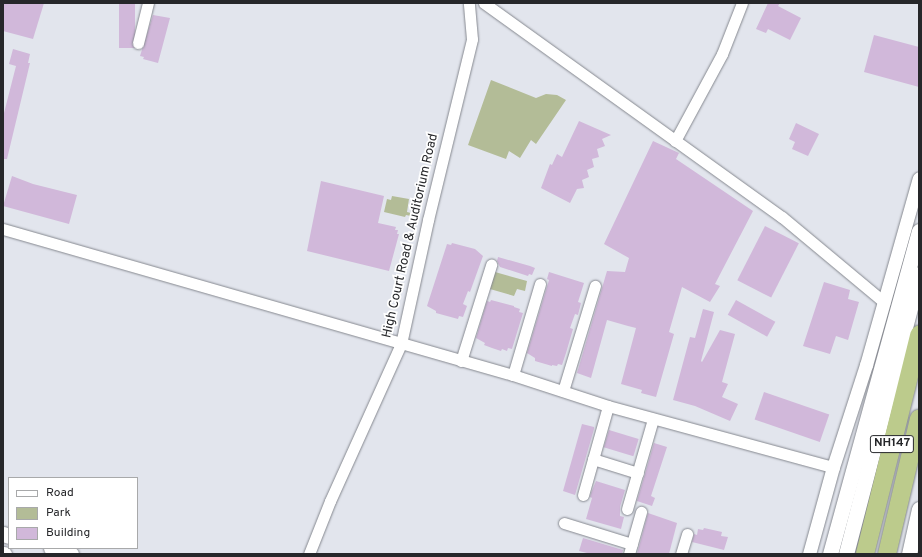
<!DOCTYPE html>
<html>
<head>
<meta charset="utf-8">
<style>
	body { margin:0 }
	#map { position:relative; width:922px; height:557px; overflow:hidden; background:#e2e5ed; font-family:Overpass,sans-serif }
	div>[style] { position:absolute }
	.green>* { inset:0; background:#b3bc97 }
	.building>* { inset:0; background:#d1b8da; transform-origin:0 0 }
	.roads { filter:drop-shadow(0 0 1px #85888f) drop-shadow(0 0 1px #85888f) }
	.minor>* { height:11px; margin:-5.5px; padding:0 5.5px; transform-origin:5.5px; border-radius:5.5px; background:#fff }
	.tertiary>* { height:13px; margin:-6.5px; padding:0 6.5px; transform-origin:6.5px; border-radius:6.5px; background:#fff }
	.secondary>* { height:15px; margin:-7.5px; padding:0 7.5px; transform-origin:7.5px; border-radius:7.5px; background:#fff }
	.trunk>* { height:18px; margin:-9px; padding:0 9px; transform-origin:9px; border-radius:9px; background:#bccb8c }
	span { translate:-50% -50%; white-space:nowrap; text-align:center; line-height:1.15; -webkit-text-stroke:3.5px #fff; paint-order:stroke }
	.shield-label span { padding:1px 3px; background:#fff; border:1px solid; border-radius:3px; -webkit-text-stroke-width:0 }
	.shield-label { font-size:12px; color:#26272a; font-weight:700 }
	.street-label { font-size:13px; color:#26272a }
	.frame { position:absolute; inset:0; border:4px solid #26272a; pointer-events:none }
	.legend { position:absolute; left:8px; top:477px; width:130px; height:72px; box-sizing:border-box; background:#fff; border:1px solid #a8a9aa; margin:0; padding:5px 7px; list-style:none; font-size:12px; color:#26272a }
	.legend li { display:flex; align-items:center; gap:8px; height:20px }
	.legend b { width:20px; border:1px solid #a8a9aa }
</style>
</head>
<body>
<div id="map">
	<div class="green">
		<i style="clip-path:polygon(491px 80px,536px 98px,546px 94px,557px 95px,566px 100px,536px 144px,531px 140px,520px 158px,509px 151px,506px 159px,468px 145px)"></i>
		<i style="clip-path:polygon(392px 196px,409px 199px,407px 212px,411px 213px,411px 216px,406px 215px,405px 217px,384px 212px,387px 199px,391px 200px)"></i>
		<i style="clip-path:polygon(495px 272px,527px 281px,525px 291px,517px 289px,514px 296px,490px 289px)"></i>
	</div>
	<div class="building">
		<i style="clip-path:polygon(3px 3px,44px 3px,33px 39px,3px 31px)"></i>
		<i style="left:119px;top:3px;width:16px;height:45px"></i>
		<i style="clip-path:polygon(768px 3px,780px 3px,778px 6px,801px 18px,790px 40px,768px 29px,766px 33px,756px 29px)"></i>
		<i style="clip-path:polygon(153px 15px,170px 18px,158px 63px,143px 59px,144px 57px,140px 56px)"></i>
		<i style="clip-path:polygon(874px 35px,919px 47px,919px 87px,864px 72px)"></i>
		<i style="clip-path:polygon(13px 49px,30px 54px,28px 63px,30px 63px,7px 159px,3px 159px,3px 117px,16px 66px,9px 64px)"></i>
		<i style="clip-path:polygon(579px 121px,611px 135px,602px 139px,605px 146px,597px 149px,599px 157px,592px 159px,594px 167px,587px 170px,589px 177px,582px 180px,584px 188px,577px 189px,570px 203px,541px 188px,550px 164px,552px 165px,557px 154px,562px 157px)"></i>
		<i style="clip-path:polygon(796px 123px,819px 134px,808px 156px,792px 149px,795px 142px,789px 139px)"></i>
		<i style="clip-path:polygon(653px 141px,679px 153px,676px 159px,753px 211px,715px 284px,720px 286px,710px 302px,682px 287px,669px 332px,674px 334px,656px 397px,641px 393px,642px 390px,621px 384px,636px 328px,628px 326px,607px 320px,591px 378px,577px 373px,607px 271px,625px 272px,629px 258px,604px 244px)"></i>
		<i style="clip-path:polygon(12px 176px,33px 184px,77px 195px,69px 224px,3px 206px)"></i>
		<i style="clip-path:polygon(321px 181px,384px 196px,378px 223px,396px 227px,395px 230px,398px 230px,397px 234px,399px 234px,389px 271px,307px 251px)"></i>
		<i style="left:765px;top:226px;width:38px;height:61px;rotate:27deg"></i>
		<i style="clip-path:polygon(452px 243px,475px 249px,483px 256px,470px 292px,468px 291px,463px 304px,467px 306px,463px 317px,459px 316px,458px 319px,436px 313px,436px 311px,427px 306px,447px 244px,451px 245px)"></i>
		<i style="clip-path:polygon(498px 257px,530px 266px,535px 268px,532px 275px,529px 274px,528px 276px,500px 267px,497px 261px)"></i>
		<i style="clip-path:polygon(549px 272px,584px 283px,578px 302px,581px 303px,578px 315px,575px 314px,570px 328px,573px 329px,566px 353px,562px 365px,558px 364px,557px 366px,552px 365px,552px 366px,535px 361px,535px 358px,527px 353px,549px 280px,547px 279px)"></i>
		<i style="clip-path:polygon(824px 282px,850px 290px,848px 299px,859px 302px,848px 340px,836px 336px,830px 354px,803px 346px)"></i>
		<i style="clip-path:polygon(491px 300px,514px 306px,514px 307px,520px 309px,519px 312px,523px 313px,512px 349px,508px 348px,507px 351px,502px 349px,501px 351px,492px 348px,484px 345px,485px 343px,476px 338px,487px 301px,490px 302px)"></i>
		<i style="left:736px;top:300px;width:45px;height:17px;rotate:29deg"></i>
		<i style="clip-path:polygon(703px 309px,714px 312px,701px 361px,702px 362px,720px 330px,735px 334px,722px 382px,728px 384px,722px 397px,738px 404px,730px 421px,695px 406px,673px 400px,690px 337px,695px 338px)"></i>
		<i style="left:764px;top:392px;width:69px;height:29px;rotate:19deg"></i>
		<i style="clip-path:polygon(582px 424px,594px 427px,594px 429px,575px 495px,563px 491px)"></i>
		<i style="left:609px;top:430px;width:31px;height:18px;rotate:17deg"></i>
		<i style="clip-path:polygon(654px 443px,667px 447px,651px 496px,655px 498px,652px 506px,637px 501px)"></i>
		<i style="clip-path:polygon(596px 481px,625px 490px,620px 507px,620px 516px,624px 517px,621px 529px,586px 519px,592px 498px,590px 497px,591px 493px)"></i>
		<i style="clip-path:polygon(648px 513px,677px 523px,669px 554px,637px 554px)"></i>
		<i style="clip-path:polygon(704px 528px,722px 532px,721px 536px,728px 537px,724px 550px,692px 542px,694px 534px,697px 535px,698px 529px,703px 530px)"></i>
		<i style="clip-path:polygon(583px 538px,623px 550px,622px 554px,591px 554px,579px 551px)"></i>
	</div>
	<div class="roads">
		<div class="minor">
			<i style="left:484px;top:3px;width:367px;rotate:35.7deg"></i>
			<i style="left:782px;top:217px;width:133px;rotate:39.8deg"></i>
			<i style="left:138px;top:43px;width:41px;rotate:-76deg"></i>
			<i style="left:675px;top:141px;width:99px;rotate:-61.6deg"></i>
			<i style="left:722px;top:54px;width:55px;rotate:-68.6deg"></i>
			<i style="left:3px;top:229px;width:530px;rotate:15.98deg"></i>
			<i style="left:513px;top:375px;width:100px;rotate:18.1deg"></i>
			<i style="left:608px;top:406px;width:233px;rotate:15.2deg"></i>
			<i style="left:461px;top:361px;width:101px;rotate:-72.6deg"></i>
			<i style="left:513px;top:375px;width:95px;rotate:-73.5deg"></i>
			<i style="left:563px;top:391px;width:110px;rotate:-73.1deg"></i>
			<i style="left:593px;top:459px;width:47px;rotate:17.3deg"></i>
			<i style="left:583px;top:495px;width:92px;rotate:-74.3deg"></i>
			<i style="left:627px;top:509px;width:94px;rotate:-73.9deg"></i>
			<i style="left:564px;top:523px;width:71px;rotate:17.2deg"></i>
			<i style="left:309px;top:554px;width:57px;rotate:-68.4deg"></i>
			<i style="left:330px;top:501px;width:172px;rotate:-65.7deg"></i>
			<i style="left:401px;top:344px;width:127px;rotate:-77.7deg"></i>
			<i style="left:428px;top:220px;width:186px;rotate:-76.3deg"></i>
			<i style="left:472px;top:39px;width:36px;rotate:-95deg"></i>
			<i style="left:629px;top:554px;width:44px;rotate:-74.1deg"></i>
			<i style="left:681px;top:554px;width:21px;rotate:-73deg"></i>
		</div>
		<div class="tertiary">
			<i style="left:809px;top:554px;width:90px;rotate:-74.6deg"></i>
			<i style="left:833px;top:467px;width:107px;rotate:-72.1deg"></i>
			<i style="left:866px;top:365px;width:194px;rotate:-74.2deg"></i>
		</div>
		<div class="secondary">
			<i style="left:3px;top:534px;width:6px;rotate:18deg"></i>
			<i style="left:51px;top:548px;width:21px;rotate:17deg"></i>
			<i style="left:3px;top:554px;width:1px"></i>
			<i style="left:830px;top:554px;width:335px;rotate:-74.6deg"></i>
			<i style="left:846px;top:554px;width:289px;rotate:-75.4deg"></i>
			<i style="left:909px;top:554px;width:46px;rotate:-77.5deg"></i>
		</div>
		<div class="trunk">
			<i style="left:865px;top:554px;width:226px;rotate:-76.1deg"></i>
			<i style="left:887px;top:554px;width:139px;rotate:-76.7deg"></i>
		</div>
	</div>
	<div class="shield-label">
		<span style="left:892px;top:444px">NH147</span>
	</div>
	<div class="street-label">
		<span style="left:411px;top:236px;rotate:-77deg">High Court Road &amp; Auditorium Road</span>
	</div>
	<div class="frame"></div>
	<ul class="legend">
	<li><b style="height:5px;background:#fff"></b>Road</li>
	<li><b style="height:11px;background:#b3bc97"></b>Park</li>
	<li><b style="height:11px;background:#d1b8da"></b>Building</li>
	</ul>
</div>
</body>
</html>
